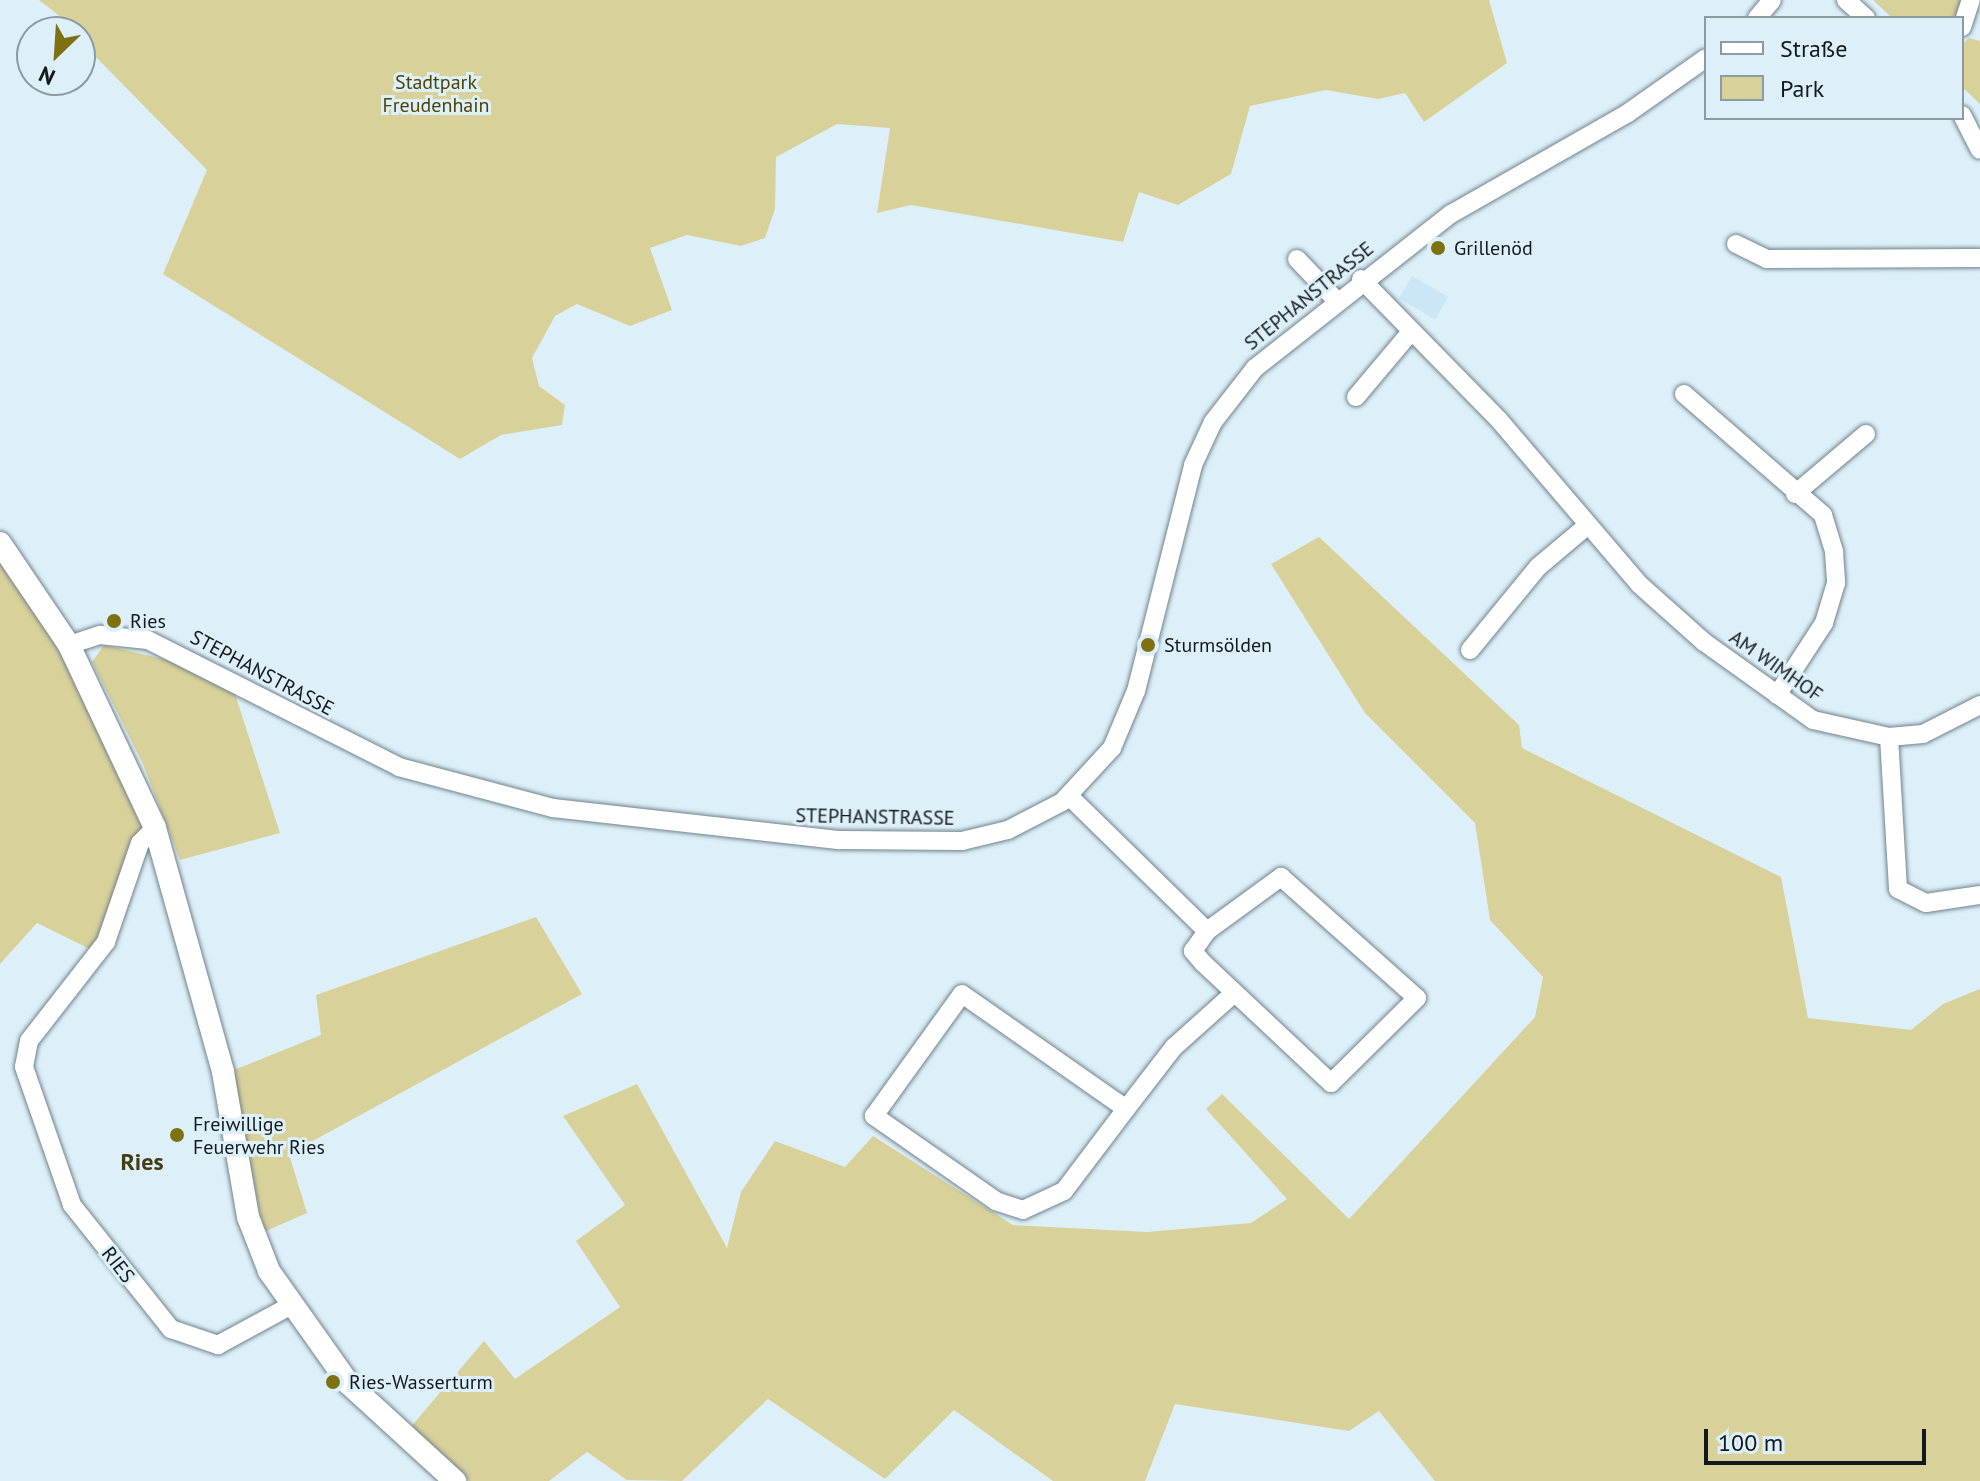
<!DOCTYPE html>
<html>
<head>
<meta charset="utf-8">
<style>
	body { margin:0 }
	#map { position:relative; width:1980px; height:1481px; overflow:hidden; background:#ddf0fa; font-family:"PT Sans",sans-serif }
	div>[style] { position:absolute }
	.built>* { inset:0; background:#cbe6f4; transform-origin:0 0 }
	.green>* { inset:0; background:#d9d19a }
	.roads { filter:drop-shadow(0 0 2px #71838c) drop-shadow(0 0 2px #71838c) }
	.minor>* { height:18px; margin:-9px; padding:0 9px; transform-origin:9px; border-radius:9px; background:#fff }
	.tertiary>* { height:22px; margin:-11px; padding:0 11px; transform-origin:11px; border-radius:11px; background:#fff }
	.dots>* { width:22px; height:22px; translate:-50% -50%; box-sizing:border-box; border:4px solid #ddf0fa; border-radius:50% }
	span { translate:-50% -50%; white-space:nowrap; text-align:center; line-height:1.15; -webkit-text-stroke:6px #ddf0fa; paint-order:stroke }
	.park-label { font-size:20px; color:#4c4305 }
	.poi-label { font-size:20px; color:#12191c }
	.left { translate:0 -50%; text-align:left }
	.street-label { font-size:20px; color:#12191c }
	.quarter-label { font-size:24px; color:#433d14; font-weight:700 }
	.legend { position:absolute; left:1704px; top:16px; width:260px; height:104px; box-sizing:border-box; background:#ddf0fa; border:2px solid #8c9aa1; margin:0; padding:10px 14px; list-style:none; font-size:24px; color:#12191c }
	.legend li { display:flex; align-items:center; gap:16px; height:40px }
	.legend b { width:40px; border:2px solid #8c9aa1 }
	.north { position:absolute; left:16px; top:16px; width:80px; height:80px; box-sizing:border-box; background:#ddf0fa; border:2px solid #8c9aa1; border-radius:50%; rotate:205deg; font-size:22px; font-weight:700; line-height:32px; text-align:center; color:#12191c }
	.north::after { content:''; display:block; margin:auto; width:28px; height:36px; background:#7e7111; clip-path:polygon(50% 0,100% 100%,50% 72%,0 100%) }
	.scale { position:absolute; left:1704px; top:1429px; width:222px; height:36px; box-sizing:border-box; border:4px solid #12191c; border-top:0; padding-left:10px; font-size:24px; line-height:28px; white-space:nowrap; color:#12191c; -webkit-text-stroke:6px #ddf0fa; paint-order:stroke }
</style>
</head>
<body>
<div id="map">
	<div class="built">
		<i style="left:1412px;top:276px;width:42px;height:26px;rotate:30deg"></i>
	</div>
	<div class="green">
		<i style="clip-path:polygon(39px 0,1489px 0,1507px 63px,1424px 122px,1405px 93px,1378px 99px,1326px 90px,1250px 106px,1231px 174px,1178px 205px,1139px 192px,1123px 242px,911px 205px,877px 213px,890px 128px,837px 124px,776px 157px,775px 209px,765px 238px,741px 246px,687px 235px,650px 248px,672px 310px,630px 326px,577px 304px,555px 316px,532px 358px,539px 386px,565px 405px,562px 425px,501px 435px,460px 459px,163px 274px,207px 170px,80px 41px,80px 32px)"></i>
		<i style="clip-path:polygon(1873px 0,1964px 0,1959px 18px,1892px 18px)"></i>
		<i style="clip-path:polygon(1969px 38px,1980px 41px,1980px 104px,1962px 87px,1962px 44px)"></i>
		<i style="clip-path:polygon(1319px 537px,1519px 725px,1522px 748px,1781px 877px,1808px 1018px,1911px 1030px,1943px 1004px,1980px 989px,1980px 1481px,1435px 1481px,1379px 1411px,1349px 1431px,1175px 1404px,1145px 1481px,1053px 1481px,954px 1410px,885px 1479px,768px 1399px,682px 1481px,627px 1480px,587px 1452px,549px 1481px,469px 1481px,409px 1429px,484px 1341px,515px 1379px,620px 1307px,576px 1241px,625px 1205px,563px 1116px,637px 1084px,727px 1248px,741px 1192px,775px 1141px,845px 1167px,873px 1136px,1013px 1225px,1147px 1232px,1251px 1223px,1287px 1199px,1206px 1109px,1222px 1094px,1349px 1219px,1535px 1017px,1543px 977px,1490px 920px,1475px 823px,1365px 713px,1271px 564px)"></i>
		<i style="clip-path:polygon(0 544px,155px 828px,100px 954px,37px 923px,0 964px)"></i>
		<i style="clip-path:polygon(104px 645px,180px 663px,235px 694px,280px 833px,180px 860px,143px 764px,92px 662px)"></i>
		<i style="clip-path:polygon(536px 917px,582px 994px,289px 1154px,307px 1213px,264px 1232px,229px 1072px,321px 1035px,316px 995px)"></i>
	</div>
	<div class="roads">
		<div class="minor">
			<i style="left:1846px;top:0;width:27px;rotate:42deg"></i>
			<i style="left:1757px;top:18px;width:23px;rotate:-50deg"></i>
			<i style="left:1962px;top:27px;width:28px;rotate:-72deg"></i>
			<i style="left:1962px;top:115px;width:39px;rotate:63deg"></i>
			<i style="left:1736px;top:244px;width:34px;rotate:26deg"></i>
			<i style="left:1767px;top:259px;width:213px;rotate:-0.3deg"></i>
			<i style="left:1297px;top:259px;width:55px;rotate:46.5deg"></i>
			<i style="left:1361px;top:279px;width:197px;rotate:45.6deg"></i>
			<i style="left:1499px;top:420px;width:217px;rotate:49.5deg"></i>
			<i style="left:1640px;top:585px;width:86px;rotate:41.7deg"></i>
			<i style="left:1704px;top:642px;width:134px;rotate:35.6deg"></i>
			<i style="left:1813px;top:720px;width:78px;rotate:12.6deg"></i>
			<i style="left:1889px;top:737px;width:34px;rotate:-5deg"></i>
			<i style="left:1923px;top:734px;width:64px;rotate:-27deg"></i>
			<i style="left:1684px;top:394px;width:184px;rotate:41deg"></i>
			<i style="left:1823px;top:515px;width:39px;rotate:73deg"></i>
			<i style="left:1834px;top:552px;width:31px;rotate:86deg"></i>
			<i style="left:1836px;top:583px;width:42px;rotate:106.7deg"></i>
			<i style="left:1824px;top:623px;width:86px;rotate:123.1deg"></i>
			<i style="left:1356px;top:397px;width:82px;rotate:-49.9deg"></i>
			<i style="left:1795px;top:494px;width:93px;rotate:-40.2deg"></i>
			<i style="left:69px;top:645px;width:33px;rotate:-18deg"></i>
			<i style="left:100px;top:635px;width:48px;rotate:5.9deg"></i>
			<i style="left:148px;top:640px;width:281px;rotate:26.8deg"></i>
			<i style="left:399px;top:767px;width:159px;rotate:14.9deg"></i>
			<i style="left:553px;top:808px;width:289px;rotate:6.4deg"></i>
			<i style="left:840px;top:840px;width:122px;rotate:0.5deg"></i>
			<i style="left:962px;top:841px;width:47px;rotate:-13.4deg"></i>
			<i style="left:1008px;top:830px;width:61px;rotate:-27.4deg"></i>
			<i style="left:1062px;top:802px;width:74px;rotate:-47.2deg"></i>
			<i style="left:1112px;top:748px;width:62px;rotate:-67.2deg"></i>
			<i style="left:1136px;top:691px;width:233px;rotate:-75.8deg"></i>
			<i style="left:1193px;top:465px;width:47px;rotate:-65.1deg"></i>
			<i style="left:1213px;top:422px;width:68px;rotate:-52.1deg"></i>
			<i style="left:1255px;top:368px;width:249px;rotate:-38.2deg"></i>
			<i style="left:1451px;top:214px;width:204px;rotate:-29.7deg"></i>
			<i style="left:1628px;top:113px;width:95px;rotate:-35.2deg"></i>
			<i style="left:1470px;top:650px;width:107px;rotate:-50.7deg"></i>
			<i style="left:1538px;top:567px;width:65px;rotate:-40deg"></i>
			<i style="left:1889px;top:737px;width:152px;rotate:86.6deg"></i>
			<i style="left:1898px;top:889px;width:31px;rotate:27deg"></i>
			<i style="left:1926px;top:903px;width:55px;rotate:-8.4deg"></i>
			<i style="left:1069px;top:796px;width:193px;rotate:44.4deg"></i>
			<i style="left:1207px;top:931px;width:92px;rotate:-36.1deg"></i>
			<i style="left:1281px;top:877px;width:182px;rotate:41.7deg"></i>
			<i style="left:1417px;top:998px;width:121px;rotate:135.3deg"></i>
			<i style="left:1331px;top:1083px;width:175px;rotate:-136.8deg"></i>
			<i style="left:1203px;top:963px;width:16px;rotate:-130deg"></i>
			<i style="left:1193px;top:951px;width:24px;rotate:-55deg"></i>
			<i style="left:155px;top:828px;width:21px;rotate:135deg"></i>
			<i style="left:140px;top:843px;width:105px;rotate:109deg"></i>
			<i style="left:106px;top:942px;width:125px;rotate:127.9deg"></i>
			<i style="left:29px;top:1041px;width:26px;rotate:101deg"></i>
			<i style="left:24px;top:1067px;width:146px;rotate:70.8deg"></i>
			<i style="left:72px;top:1205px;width:159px;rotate:51.4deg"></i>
			<i style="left:171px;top:1329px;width:50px;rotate:18.8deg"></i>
			<i style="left:218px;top:1345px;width:80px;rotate:-28.5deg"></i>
			<i style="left:1126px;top:1109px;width:103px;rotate:127.1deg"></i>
			<i style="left:1064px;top:1191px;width:45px;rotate:155.1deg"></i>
			<i style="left:1023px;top:1210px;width:28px;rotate:-162deg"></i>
			<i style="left:996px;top:1201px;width:149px;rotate:-145.1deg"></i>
			<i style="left:874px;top:1116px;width:150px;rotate:-54.2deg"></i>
			<i style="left:962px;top:994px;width:200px;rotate:35deg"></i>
			<i style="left:1126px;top:1109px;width:78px;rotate:-52.3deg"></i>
			<i style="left:1174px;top:1047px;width:79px;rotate:-41.9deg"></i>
		</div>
		<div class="tertiary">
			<i style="left:0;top:543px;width:123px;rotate:55.9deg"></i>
			<i style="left:69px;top:645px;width:202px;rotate:64.8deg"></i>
			<i style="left:155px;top:828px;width:253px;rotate:74.4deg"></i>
			<i style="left:223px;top:1072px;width:147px;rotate:80.2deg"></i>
			<i style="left:248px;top:1217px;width:58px;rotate:68.7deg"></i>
			<i style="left:269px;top:1271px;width:138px;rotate:54.7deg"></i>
			<i style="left:349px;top:1384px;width:144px;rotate:42.5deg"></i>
		</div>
	</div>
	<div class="dots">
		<i style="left:1438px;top:248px;background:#7e7111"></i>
		<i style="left:114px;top:621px;background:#7e7111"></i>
		<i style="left:1148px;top:645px;background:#7e7111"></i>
		<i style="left:177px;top:1135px;background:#7e7111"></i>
		<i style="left:333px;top:1382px;background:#7e7111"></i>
	</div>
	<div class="park-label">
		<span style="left:436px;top:94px">Stadtpark<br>Freudenhain</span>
	</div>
	<div class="poi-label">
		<span class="left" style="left:1454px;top:248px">Grillenöd</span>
		<span class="left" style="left:130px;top:621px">Ries</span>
		<span class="left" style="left:1164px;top:645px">Sturmsölden</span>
		<span class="left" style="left:193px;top:1136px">Freiwillige<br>Feuerwehr Ries</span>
		<span class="left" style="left:349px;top:1382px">Ries-Wasserturm</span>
	</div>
	<div class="street-label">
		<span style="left:1309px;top:296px;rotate:-39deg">STEPHANSTRASSE</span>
		<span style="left:1776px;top:666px;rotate:35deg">AM WIMHOF</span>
		<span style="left:262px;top:673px;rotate:28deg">STEPHANSTRASSE</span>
		<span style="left:875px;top:817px;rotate:1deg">STEPHANSTRASSE</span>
		<span style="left:118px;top:1265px;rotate:52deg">RIES</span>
	</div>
	<div class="quarter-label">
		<span style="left:142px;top:1162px">Ries</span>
	</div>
	<ul class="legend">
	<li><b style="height:10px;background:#fff"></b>Straße</li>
	<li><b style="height:22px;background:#d9d19a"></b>Park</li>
	</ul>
	<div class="north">N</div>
	<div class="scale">100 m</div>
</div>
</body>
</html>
